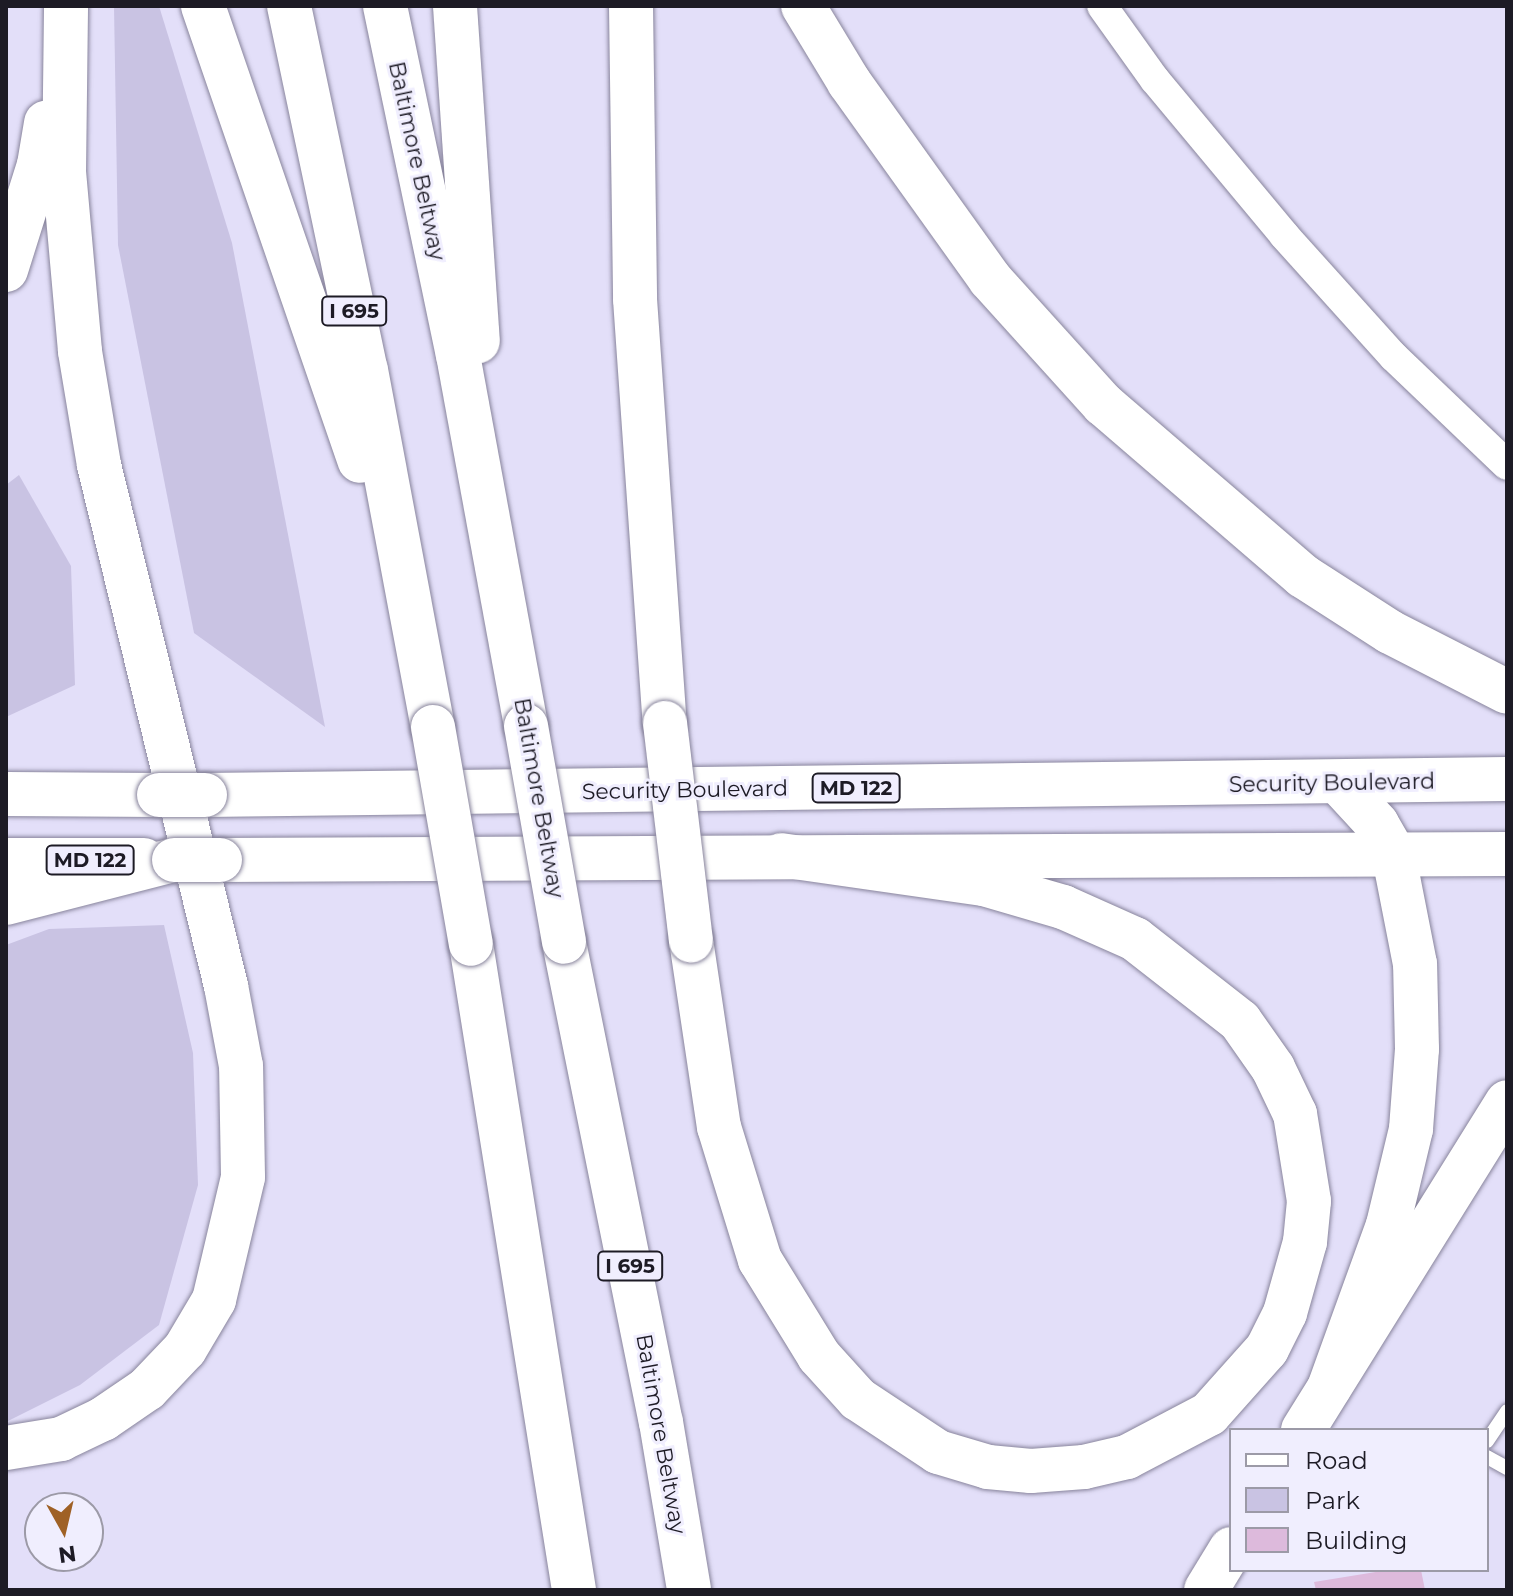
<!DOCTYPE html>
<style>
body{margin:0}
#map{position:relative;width:1513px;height:1596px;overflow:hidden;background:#e3dff9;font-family:Montserrat,sans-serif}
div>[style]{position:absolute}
.green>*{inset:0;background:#c9c3e3}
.building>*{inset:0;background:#ddbadc}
.roads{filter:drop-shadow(0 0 2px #88849c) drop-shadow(0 0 2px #88849c)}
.service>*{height:14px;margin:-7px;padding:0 7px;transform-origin:7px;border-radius:7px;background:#fff}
.minor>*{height:30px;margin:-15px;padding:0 15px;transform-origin:15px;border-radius:15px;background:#fff}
.primary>*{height:44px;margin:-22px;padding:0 22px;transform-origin:22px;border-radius:22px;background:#fff}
.motorway>*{height:44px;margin:-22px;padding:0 22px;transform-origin:22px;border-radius:22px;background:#fff}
.bridges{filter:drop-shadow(0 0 2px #88849c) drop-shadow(0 0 2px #88849c)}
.primary-bridge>*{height:44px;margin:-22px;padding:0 22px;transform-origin:22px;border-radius:22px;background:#fff}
.motorway-bridge>*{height:44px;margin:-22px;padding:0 22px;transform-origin:22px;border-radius:22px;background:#fff}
span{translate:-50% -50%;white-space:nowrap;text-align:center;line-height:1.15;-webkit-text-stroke:6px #f0eefe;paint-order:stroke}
.shield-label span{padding:2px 6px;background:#f0eefe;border:2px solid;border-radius:6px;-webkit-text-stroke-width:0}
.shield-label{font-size:20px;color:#1d1b25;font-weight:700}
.street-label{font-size:22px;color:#1d1b25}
.frame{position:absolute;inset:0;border:8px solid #1d1b25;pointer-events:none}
.legend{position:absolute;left:1229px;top:1428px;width:260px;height:144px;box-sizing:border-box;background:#f0eefe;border:2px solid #9c9aa7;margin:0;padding:10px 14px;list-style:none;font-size:24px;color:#1d1b25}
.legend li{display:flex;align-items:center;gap:16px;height:40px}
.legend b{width:40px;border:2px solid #9c9aa7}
.north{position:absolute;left:24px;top:1492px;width:80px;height:80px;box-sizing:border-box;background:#f0eefe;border:2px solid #9c9aa7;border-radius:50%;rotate:172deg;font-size:22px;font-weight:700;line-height:32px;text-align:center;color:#1d1b25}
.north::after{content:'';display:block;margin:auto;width:28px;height:36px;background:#9f6126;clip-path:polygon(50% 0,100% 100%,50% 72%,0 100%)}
</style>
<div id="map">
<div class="green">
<i style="clip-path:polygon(114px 6px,159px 6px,232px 243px,325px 727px,194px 633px,118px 245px)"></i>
<i style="clip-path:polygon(19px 475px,71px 566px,75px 685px,6px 717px,6px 485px)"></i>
<i style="clip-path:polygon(164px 925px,193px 1053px,198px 1185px,159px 1325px,80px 1385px,6px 1422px,6px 945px,49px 929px)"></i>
</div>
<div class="building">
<i style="clip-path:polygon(1388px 1570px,1421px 1570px,1425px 1590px,1316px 1590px,1314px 1582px)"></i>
</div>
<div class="roads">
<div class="service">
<i style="left:1487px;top:1441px;width:36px;rotate:-56deg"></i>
<i style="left:1487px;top:1457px;width:23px;rotate:29deg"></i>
</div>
<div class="minor">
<i style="left:1102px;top:6px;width:91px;rotate:54.4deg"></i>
<i style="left:1155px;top:80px;width:202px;rotate:50.2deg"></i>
<i style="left:1284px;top:235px;width:164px;rotate:48deg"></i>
<i style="left:1394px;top:357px;width:156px;rotate:43.7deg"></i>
</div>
<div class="primary">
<i style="left:6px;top:794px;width:153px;rotate:0.4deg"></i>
<i style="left:205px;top:795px;width:1302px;rotate:-0.7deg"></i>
<i style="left:6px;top:860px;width:138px"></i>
<i style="left:220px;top:860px;width:1287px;rotate:-0.27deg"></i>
</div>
<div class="motorway">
<i style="left:203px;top:6px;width:481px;rotate:71deg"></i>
<i style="left:289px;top:6px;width:372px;rotate:78.1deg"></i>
<i style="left:366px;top:370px;width:363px;rotate:79.4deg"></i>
<i style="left:385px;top:6px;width:357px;rotate:78.2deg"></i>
<i style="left:458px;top:355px;width:377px;rotate:79.6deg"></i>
<i style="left:455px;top:6px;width:336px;rotate:86.1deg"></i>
<i style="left:631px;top:6px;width:293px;rotate:89.2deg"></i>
<i style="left:635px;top:299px;width:425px;rotate:86deg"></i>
<i style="left:803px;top:6px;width:89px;rotate:58.8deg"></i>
<i style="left:849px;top:82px;width:242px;rotate:54.4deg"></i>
<i style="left:990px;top:279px;width:169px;rotate:47.9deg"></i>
<i style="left:1103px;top:404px;width:264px;rotate:40.7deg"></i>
<i style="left:1303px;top:576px;width:103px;rotate:32.8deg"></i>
<i style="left:1390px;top:632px;width:131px;rotate:27.1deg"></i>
<i style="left:6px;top:270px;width:110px;rotate:-72.6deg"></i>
<i style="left:39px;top:165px;width:43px;rotate:-80.5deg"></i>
<i style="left:6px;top:903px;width:173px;rotate:-14.4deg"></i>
<i style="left:691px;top:940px;width:189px;rotate:81.5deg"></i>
<i style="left:719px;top:1127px;width:139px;rotate:72.9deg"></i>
<i style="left:760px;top:1260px;width:113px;rotate:58.4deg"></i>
<i style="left:819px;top:1356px;width:58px;rotate:47.8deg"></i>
<i style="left:858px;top:1399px;width:96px;rotate:33.5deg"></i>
<i style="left:938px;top:1452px;width:52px;rotate:16.7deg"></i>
<i style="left:988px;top:1467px;width:43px;rotate:5.3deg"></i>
<i style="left:1031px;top:1471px;width:53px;rotate:-4.3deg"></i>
<i style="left:1084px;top:1467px;width:44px;rotate:-13.1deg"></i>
<i style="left:1127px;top:1457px;width:93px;rotate:-27.7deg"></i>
<i style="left:1209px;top:1414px;width:87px;rotate:-48.3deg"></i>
<i style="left:1267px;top:1349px;width:40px;rotate:-63.4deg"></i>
<i style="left:1285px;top:1313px;width:74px;rotate:-74.3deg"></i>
<i style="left:1305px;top:1242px;width:41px;rotate:-84.4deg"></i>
<i style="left:1309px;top:1201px;width:88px;rotate:-99.1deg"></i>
<i style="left:1295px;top:1114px;width:51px;rotate:-115.6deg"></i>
<i style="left:1273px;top:1068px;width:57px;rotate:-125.1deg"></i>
<i style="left:1240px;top:1021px;width:133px;rotate:-142deg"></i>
<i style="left:1135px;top:939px;width:79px;rotate:-156deg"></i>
<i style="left:1063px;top:907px;width:82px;rotate:-163.8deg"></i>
<i style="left:984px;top:884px;width:205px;rotate:-171.9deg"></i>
<i style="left:564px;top:942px;width:490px;rotate:78.6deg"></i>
<i style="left:661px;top:1422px;width:170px;rotate:80.5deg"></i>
<i style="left:471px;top:944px;width:654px;rotate:80.94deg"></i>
<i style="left:1329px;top:1388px;width:173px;rotate:-70.1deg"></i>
<i style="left:1388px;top:1225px;width:99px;rotate:-76.5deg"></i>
<i style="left:1411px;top:1129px;width:80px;rotate:-85.7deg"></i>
<i style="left:1417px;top:1049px;width:85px;rotate:-91.3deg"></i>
<i style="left:1415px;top:964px;width:114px;rotate:-101.1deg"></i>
<i style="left:1393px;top:852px;width:32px;rotate:-120deg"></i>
<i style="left:1377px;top:824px;width:56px;rotate:-132.8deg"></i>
<i style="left:1303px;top:1430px;width:386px;rotate:-58.1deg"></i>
<i style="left:6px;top:1448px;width:56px;rotate:-9.3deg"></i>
<i style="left:61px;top:1439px;width:47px;rotate:-25.5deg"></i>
<i style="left:103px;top:1419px;width:53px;rotate:-34.3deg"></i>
<i style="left:147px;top:1389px;width:55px;rotate:-46.5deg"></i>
<i style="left:185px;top:1349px;width:57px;rotate:-59.4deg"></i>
<i style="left:214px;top:1300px;width:126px;rotate:-76.7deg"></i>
<i style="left:243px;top:1177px;width:111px;rotate:-91deg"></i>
<i style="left:241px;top:1066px;width:81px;rotate:-100.6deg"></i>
<i style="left:226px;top:986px;width:536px;rotate:-103.7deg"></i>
<i style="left:99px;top:465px;width:116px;rotate:-99.5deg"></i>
<i style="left:80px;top:351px;width:179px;rotate:-95.1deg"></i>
<i style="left:64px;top:173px;width:167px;rotate:-89.3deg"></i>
<i style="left:1206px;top:1590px;width:48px;rotate:-58.6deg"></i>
</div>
</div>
<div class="bridges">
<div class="primary-bridge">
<i style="left:159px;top:795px;width:46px"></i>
<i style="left:174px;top:860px;width:46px"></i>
</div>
<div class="motorway-bridge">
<i style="left:665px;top:723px;width:219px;rotate:83.2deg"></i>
<i style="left:526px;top:726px;width:219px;rotate:80deg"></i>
<i style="left:433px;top:727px;width:220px;rotate:80.1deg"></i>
</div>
</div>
<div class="shield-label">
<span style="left:354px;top:311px">I 695</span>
<span style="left:856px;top:788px">MD 122</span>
<span style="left:90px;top:860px">MD 122</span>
<span style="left:630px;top:1266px">I 695</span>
</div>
<div class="street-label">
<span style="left:417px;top:161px;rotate:78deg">Baltimore Beltway</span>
<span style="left:1332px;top:783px;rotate:-1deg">Security Boulevard</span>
<span style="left:685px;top:790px;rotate:-1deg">Security Boulevard</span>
<span style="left:539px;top:798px;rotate:80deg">Baltimore Beltway</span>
<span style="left:661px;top:1434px;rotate:80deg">Baltimore Beltway</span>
</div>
<div class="frame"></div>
<ul class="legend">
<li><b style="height:10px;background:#fff"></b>Road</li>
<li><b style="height:22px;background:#c9c3e3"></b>Park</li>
<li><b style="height:22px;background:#ddbadc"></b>Building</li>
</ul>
<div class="north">N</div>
</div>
